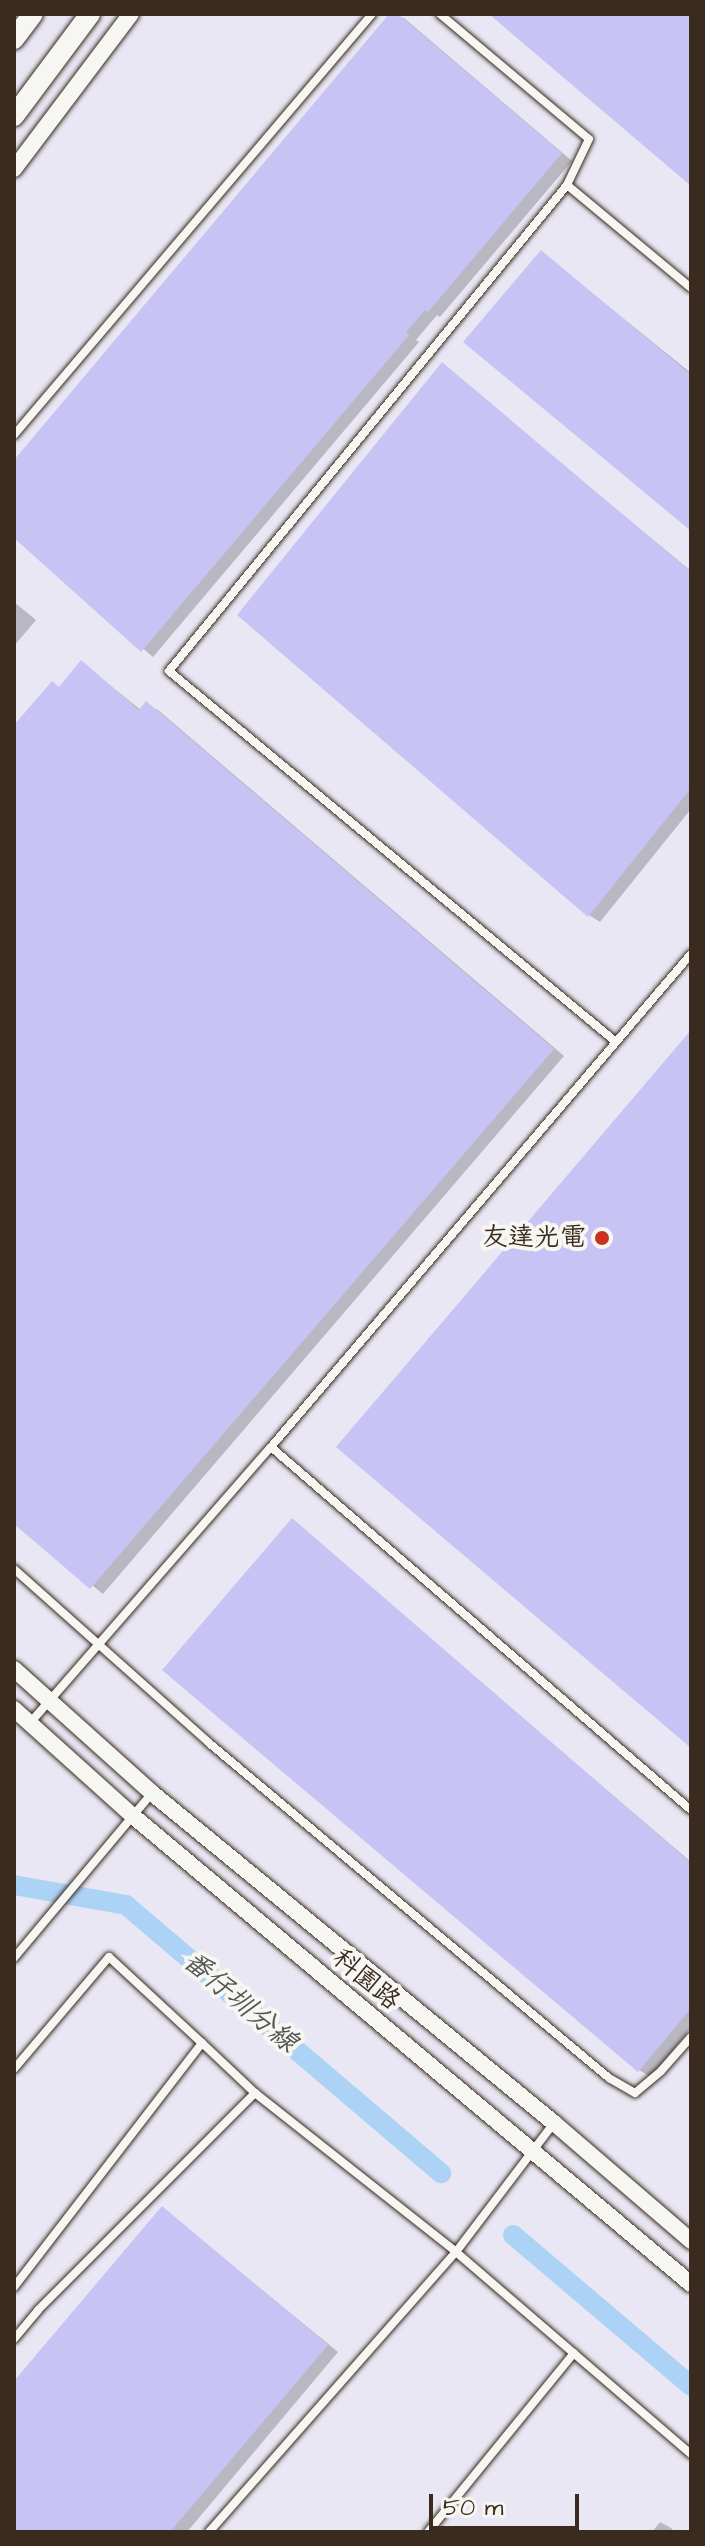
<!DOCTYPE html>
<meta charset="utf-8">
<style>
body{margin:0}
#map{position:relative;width:705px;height:2546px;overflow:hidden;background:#f6f6f2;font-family:"Architects Daughter","LXGW WenKai TC",sans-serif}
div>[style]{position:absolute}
.built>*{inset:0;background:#e8e7f3}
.shadow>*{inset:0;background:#0003}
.canal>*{height:20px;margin:-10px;padding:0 10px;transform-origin:10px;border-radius:10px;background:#acd3f6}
.building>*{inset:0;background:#c8c3f5}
.roads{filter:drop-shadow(0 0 2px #3b2a1e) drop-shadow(0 0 2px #3b2a1e)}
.service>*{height:8px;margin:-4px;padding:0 4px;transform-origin:4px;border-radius:4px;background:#f6f6f2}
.minor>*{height:16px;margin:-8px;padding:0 8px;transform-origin:8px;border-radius:8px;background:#f6f6f2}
.tertiary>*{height:20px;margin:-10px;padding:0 10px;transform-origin:10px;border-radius:10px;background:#f6f6f2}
.dots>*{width:22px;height:22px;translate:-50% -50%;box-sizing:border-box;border:4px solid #f6f6f2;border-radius:50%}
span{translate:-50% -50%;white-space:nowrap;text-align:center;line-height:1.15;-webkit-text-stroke:8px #f6f6f2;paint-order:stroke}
.poi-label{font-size:26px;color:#3b2a1e}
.right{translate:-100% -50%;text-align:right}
.street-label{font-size:26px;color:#3b2a1e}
.water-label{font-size:28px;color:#575454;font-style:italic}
.frame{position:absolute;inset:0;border:16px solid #3b2a1e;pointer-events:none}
.scale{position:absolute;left:429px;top:2494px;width:150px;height:36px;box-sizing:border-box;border:4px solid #3b2a1e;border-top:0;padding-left:10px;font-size:24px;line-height:28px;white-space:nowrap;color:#3b2a1e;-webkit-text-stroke:6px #f6f6f2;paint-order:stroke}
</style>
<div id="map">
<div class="built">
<i style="clip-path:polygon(14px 14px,691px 14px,691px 2532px,14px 2532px)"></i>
</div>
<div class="shadow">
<i style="clip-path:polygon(391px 14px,404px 18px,572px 161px,440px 317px,437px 315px,416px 340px,419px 342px,153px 657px,14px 536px,14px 463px)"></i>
<i style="clip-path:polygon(541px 252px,691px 373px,691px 530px)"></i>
<i style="clip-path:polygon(442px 365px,691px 571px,691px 809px,600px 922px,589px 915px)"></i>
<i style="clip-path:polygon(14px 602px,36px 620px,14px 646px)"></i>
<i style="clip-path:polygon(82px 663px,141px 710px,146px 704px,158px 710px,564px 1056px,103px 1594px,14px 1521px,14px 728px,60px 688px)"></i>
<i style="clip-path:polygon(292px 1521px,691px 1862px,691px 2028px,651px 2077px,639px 2070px)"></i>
<i style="clip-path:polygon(162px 2208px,338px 2352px,187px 2532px,14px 2532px,14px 2384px)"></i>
<i style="clip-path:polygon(660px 2522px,671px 2528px,675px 2532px,652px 2532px)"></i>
</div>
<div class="canal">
<i style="left:14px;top:1885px;width:114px;rotate:10.1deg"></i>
<i style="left:126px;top:1905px;width:414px;rotate:40.4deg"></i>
<i style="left:513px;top:2235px;width:233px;rotate:40.3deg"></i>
</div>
<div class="building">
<i style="clip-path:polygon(389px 14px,398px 14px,562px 153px,428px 312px,425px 310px,406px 332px,409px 335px,141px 652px,14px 538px,14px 460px)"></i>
<i style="clip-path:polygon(489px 14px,691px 14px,691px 186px)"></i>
<i style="clip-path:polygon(541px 250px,691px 375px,691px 531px,463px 342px)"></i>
<i style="clip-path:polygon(442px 362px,691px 572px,691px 788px,588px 917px,237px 615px)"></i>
<i style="clip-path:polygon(81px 660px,139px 710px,146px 701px,554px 1049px,90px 1589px,14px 1524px,14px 725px,52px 681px,59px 687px)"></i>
<i style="clip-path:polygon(691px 1030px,691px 1748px,336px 1447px)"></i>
<i style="clip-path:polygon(292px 1518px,691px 1863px,691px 2008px,638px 2072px,162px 1670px)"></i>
<i style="clip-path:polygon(162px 2206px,328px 2345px,170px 2532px,14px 2532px,14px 2381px)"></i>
</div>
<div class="roads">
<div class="service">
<i style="left:440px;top:14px;width:194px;rotate:40deg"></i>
<i style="left:589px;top:139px;width:51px;rotate:115.6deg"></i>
<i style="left:14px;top:435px;width:553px;rotate:-49.62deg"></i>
<i style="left:616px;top:1042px;width:581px;rotate:-140.31deg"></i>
<i style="left:169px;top:671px;width:628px;rotate:-50.68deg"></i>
<i style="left:567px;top:185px;width:161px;rotate:39.7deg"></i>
<i style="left:271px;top:1447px;width:648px;rotate:-49.57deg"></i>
<i style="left:14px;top:1569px;width:261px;rotate:41.7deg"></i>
<i style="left:209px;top:1743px;width:522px;rotate:39.95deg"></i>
<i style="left:609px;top:2078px;width:30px;rotate:30deg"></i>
<i style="left:635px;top:2093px;width:34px;rotate:-40deg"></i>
<i style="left:661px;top:2071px;width:45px;rotate:-48.6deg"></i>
<i style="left:30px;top:1723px;width:366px;rotate:-48.9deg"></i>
<i style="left:271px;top:1447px;width:555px;rotate:40.84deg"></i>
<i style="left:14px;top:1958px;width:215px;rotate:-50.1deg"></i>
<i style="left:14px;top:2069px;width:147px;rotate:-49.7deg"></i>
<i style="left:109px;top:1957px;width:127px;rotate:42.8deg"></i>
<i style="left:202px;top:2043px;width:308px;rotate:127.6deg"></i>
<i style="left:255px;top:2093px;width:256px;rotate:38.3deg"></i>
<i style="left:456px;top:2252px;width:310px;rotate:40.7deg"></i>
<i style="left:14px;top:2339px;width:38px;rotate:-50deg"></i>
<i style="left:38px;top:2310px;width:307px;rotate:-45deg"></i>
<i style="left:255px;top:2093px;width:73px;rotate:-136.7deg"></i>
<i style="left:209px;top:2532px;width:373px;rotate:-48.6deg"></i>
<i style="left:456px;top:2252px;width:162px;rotate:-52.8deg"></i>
<i style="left:428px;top:2532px;width:231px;rotate:-50.8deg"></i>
</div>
<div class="minor">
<i style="left:14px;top:169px;width:194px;rotate:-53deg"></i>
<i style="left:14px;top:1669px;width:186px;rotate:41.9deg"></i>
<i style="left:152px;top:1793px;width:520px;rotate:39.38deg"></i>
<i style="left:554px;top:2123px;width:181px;rotate:40.7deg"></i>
<i style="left:14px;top:1709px;width:160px;rotate:42deg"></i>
<i style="left:133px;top:1816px;width:728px;rotate:39.99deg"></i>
</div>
<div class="tertiary">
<i style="left:14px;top:39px;width:31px;rotate:-53deg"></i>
<i style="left:14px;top:116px;width:127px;rotate:-53.3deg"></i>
</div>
</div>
<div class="dots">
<i style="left:602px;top:1238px;background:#c8321e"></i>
</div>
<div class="poi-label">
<span class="right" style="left:586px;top:1238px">友達光電</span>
</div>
<div class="street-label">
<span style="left:366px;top:1980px;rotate:40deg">科園路</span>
</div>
<div class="water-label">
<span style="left:240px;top:2002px;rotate:40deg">番仔圳分線</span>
</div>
<div class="frame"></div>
<div class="scale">50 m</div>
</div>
